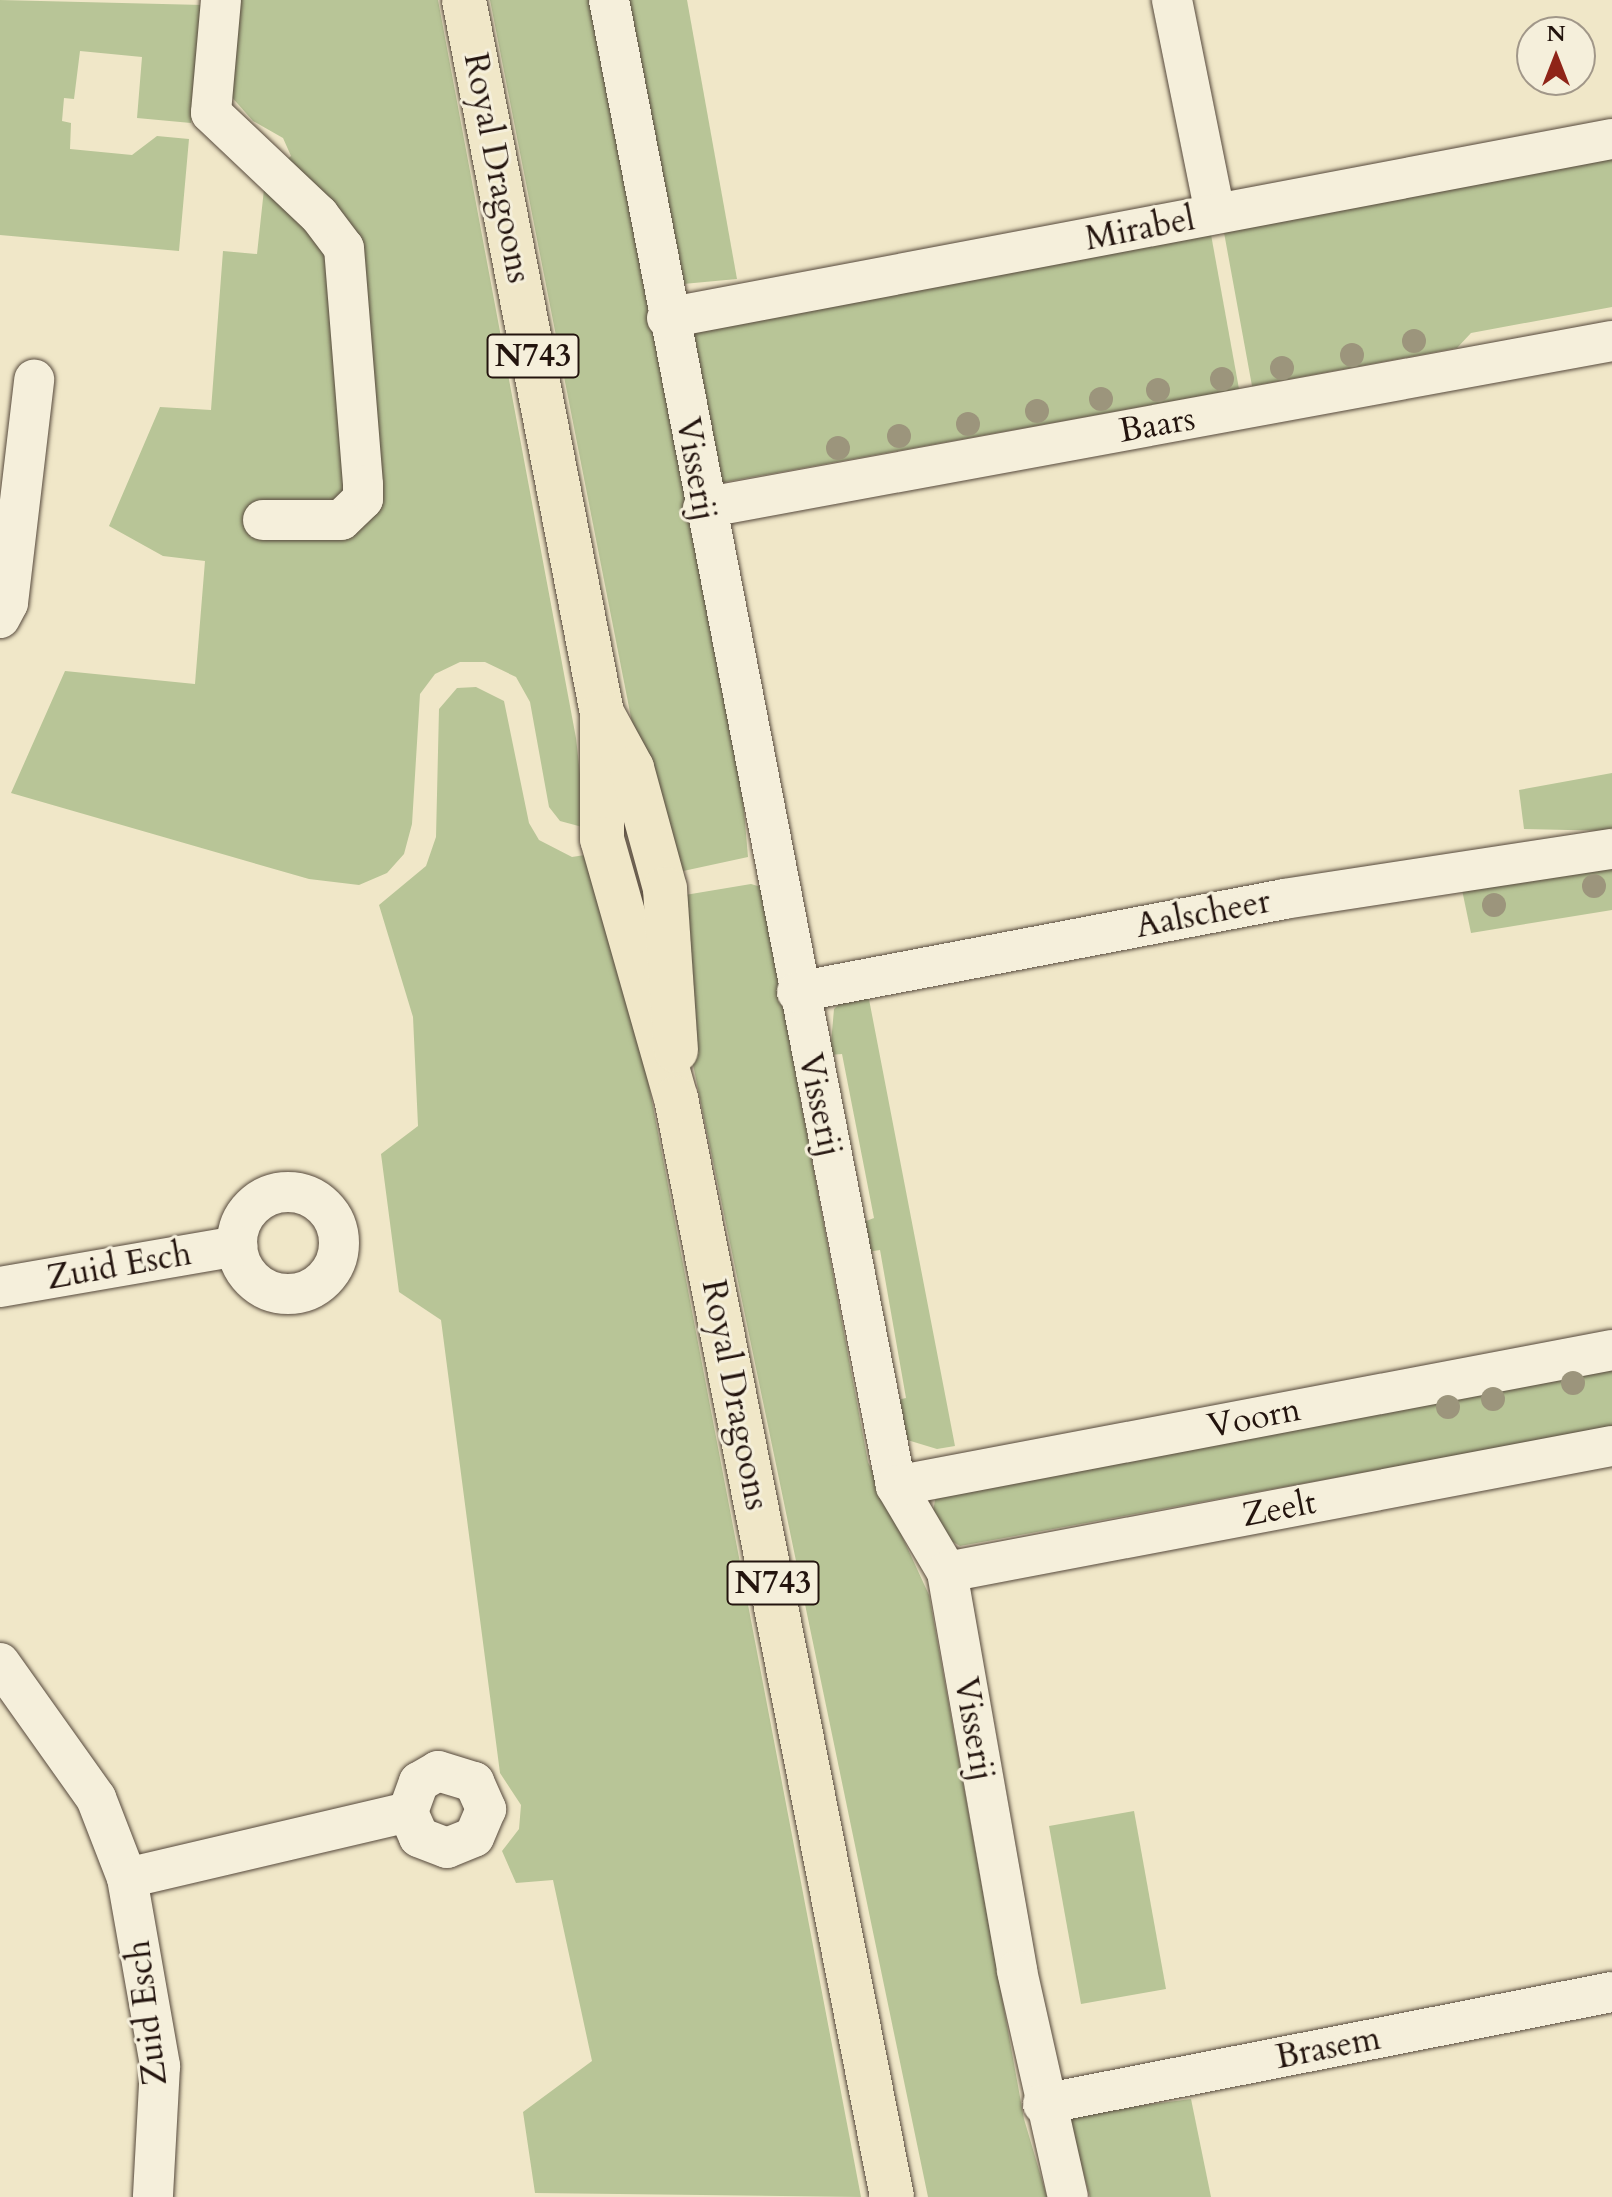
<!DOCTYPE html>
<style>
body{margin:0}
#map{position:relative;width:1612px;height:2197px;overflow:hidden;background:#f0e7c8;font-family:Cardo,serif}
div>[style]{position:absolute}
.green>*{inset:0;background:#b8c597}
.roads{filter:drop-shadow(0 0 2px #56493c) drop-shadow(0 0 2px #56493c)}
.minor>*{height:40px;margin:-20px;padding:0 20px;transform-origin:20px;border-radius:20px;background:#f5efdb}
.minor>.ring{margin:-20px;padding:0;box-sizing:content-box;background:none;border:40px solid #f5efdb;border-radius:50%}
.primary>*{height:44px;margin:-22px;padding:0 22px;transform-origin:22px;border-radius:22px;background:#f0e7c8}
.trees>*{width:24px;height:24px;margin:-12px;border-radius:50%;background:#9c957c}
span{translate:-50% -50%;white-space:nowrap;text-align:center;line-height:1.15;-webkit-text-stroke:6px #f5efdb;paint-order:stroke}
.shield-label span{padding:2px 6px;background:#f5efdb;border:2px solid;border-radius:6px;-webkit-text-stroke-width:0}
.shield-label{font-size:32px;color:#23140e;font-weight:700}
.street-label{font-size:34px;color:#23140e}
.north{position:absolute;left:1516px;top:16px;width:80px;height:80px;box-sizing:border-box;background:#f5efdb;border:2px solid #a19789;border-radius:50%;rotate:0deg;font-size:22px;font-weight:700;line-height:32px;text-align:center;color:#23140e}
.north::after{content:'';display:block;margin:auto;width:28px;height:36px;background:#8f2418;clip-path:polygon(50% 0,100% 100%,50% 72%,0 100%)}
</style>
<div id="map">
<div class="green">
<i style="clip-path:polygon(0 0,203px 5px,191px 123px,137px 118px,142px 57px,80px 51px,74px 99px,64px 98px,62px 121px,71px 123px,70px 149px,132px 155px,157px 136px,189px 139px,179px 251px,0 235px)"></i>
<i style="clip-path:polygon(240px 0,438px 0,576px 738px,586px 828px,560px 821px,549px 807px,530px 702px,516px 677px,485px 662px,460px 662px,435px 674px,420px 694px,412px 824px,404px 854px,387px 873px,359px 885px,309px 879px,11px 793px,65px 671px,195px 684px,205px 561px,163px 556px,109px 526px,160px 407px,211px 410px,223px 251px,257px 254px,265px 180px,291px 156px,283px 138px,253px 121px,229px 94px)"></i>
<i style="clip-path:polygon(490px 0,594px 0,740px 765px,748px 857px,674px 873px,637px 748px)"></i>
<i style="clip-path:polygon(622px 0,687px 0,737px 279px,683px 284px)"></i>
<i style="clip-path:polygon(1612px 155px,1612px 307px,1471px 333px,1457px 348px,1252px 386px,1223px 227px)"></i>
<i style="clip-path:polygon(1210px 229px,1239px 389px,720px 483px,685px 328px)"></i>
<i style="clip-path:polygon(457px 688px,476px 687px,504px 701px,529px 823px,539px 840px,572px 857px,591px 854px,638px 1028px,861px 2197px,535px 2193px,523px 2112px,592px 2061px,553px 1880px,516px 1883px,502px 1851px,519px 1829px,521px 1805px,500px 1773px,441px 1320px,399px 1292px,381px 1154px,418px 1126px,413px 1017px,379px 905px,426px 866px,436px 837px,439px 709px)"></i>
<i style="clip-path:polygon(1612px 773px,1612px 831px,1524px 829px,1519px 790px)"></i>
<i style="clip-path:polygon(1612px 861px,1612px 910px,1471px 933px,1461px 885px)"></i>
<i style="clip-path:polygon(751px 884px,761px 887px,868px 1462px,929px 1595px,1024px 2119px,1047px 2197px,928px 2197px,685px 1026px,679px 896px)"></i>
<i style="clip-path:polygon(868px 994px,955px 1446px,937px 1449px,904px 1439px,893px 1401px,906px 1398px,880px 1250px,867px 1252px,861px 1223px,874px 1218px,842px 1054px,830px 1055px,834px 1009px,846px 997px)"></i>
<i style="clip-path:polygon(1612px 1361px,1612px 1427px,960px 1546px,940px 1534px,932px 1518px,935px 1500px,950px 1484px)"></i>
<i style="clip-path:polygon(1134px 1811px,1166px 1989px,1081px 2004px,1049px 1826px)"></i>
<i style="clip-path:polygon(1191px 2099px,1211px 2197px,1090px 2197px,1068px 2115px)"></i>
</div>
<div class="roads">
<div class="minor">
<i style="left:221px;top:0;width:113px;rotate:95.1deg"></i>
<i style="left:211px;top:113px;width:149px;rotate:43.4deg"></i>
<i style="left:319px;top:215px;width:41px;rotate:52.9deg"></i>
<i style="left:344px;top:248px;width:238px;rotate:85.4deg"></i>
<i style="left:363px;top:485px;width:14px;rotate:90deg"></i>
<i style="left:363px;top:499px;width:30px;rotate:136deg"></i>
<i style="left:341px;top:520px;width:78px;rotate:180deg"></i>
<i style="left:609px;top:0;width:1513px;rotate:79.07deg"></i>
<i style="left:896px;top:1486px;width:100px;rotate:59.3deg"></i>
<i style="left:947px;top:1572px;width:405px;rotate:80deg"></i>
<i style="left:1017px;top:1971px;width:232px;rotate:77.3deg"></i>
<i style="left:1172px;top:0;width:218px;rotate:78.6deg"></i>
<i style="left:667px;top:318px;width:962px;rotate:-10.73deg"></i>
<i style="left:703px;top:508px;width:924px;rotate:-10.41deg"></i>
<i style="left:0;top:618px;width:17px;rotate:-62deg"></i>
<i style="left:8px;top:603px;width:225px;rotate:-83.3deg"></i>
<i style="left:797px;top:992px;width:496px;rotate:-10.8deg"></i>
<i style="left:1284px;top:899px;width:332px;rotate:-8.7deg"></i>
<i class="ring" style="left:237px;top:1192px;width:62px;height:62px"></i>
<i style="left:0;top:1287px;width:241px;rotate:-9.8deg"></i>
<i style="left:896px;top:1486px;width:729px;rotate:-10.75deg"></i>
<i style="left:947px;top:1572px;width:677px;rotate:-10.73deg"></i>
<i style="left:0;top:1663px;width:166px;rotate:54.6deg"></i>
<i style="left:96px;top:1798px;width:86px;rotate:68.8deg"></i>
<i style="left:127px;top:1878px;width:191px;rotate:80deg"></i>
<i style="left:160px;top:2066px;width:131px;rotate:93.1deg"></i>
<i style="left:127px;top:1878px;width:289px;rotate:-13.2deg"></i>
<i style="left:408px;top:1812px;width:32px;rotate:-70deg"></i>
<i style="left:419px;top:1782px;width:22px;rotate:-30deg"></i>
<i style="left:438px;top:1771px;width:38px;rotate:17deg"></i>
<i style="left:474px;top:1782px;width:30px;rotate:66deg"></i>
<i style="left:486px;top:1809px;width:30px;rotate:113deg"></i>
<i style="left:474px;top:1837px;width:29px;rotate:158deg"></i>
<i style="left:447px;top:1848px;width:30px;rotate:-159deg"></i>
<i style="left:419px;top:1837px;width:27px;rotate:-114deg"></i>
<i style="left:1043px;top:2104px;width:580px;rotate:-11.14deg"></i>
</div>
<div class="primary">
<i style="left:464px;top:0;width:726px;rotate:79.05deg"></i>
<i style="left:602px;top:713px;width:126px;rotate:90deg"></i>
<i style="left:602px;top:839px;width:269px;rotate:74.1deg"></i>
<i style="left:676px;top:1098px;width:1120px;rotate:78.88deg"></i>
<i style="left:602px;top:713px;width:63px;rotate:61.4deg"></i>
<i style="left:632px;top:768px;width:125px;rotate:74.7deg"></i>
<i style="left:665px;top:889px;width:162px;rotate:86.1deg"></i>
</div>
</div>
<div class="trees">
<i style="left:1414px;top:341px"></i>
<i style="left:1352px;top:355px"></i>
<i style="left:1282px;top:368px"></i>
<i style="left:1222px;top:379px"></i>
<i style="left:1158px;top:390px"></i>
<i style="left:1101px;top:399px"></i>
<i style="left:1037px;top:411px"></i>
<i style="left:968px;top:424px"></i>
<i style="left:899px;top:436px"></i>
<i style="left:838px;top:448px"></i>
<i style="left:1594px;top:886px"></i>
<i style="left:1494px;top:905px"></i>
<i style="left:1573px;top:1383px"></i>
<i style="left:1493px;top:1399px"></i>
<i style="left:1448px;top:1407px"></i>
</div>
<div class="shield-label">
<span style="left:533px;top:356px">N743</span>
<span style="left:773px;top:1583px">N743</span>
</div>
<div class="street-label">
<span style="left:497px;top:168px;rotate:79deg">Royal Dragoons</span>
<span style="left:1140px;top:229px;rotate:-11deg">Mirabel</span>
<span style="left:1157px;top:425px;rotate:-10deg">Baars</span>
<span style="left:696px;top:469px;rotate:80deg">Visserij</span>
<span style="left:1203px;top:914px;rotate:-11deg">Aalscheer</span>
<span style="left:820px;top:1105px;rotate:78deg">Visserij</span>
<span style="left:119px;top:1266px;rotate:-10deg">Zuid Esch</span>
<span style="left:735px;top:1395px;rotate:79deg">Royal Dragoons</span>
<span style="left:1254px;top:1418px;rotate:-11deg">Voorn</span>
<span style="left:1279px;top:1509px;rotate:-11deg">Zeelt</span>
<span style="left:974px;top:1729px;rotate:80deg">Visserij</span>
<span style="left:147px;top:2013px;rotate:-97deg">Zuid Esch</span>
<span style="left:1328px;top:2048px;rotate:-11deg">Brasem</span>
</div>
<div class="north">N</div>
</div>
